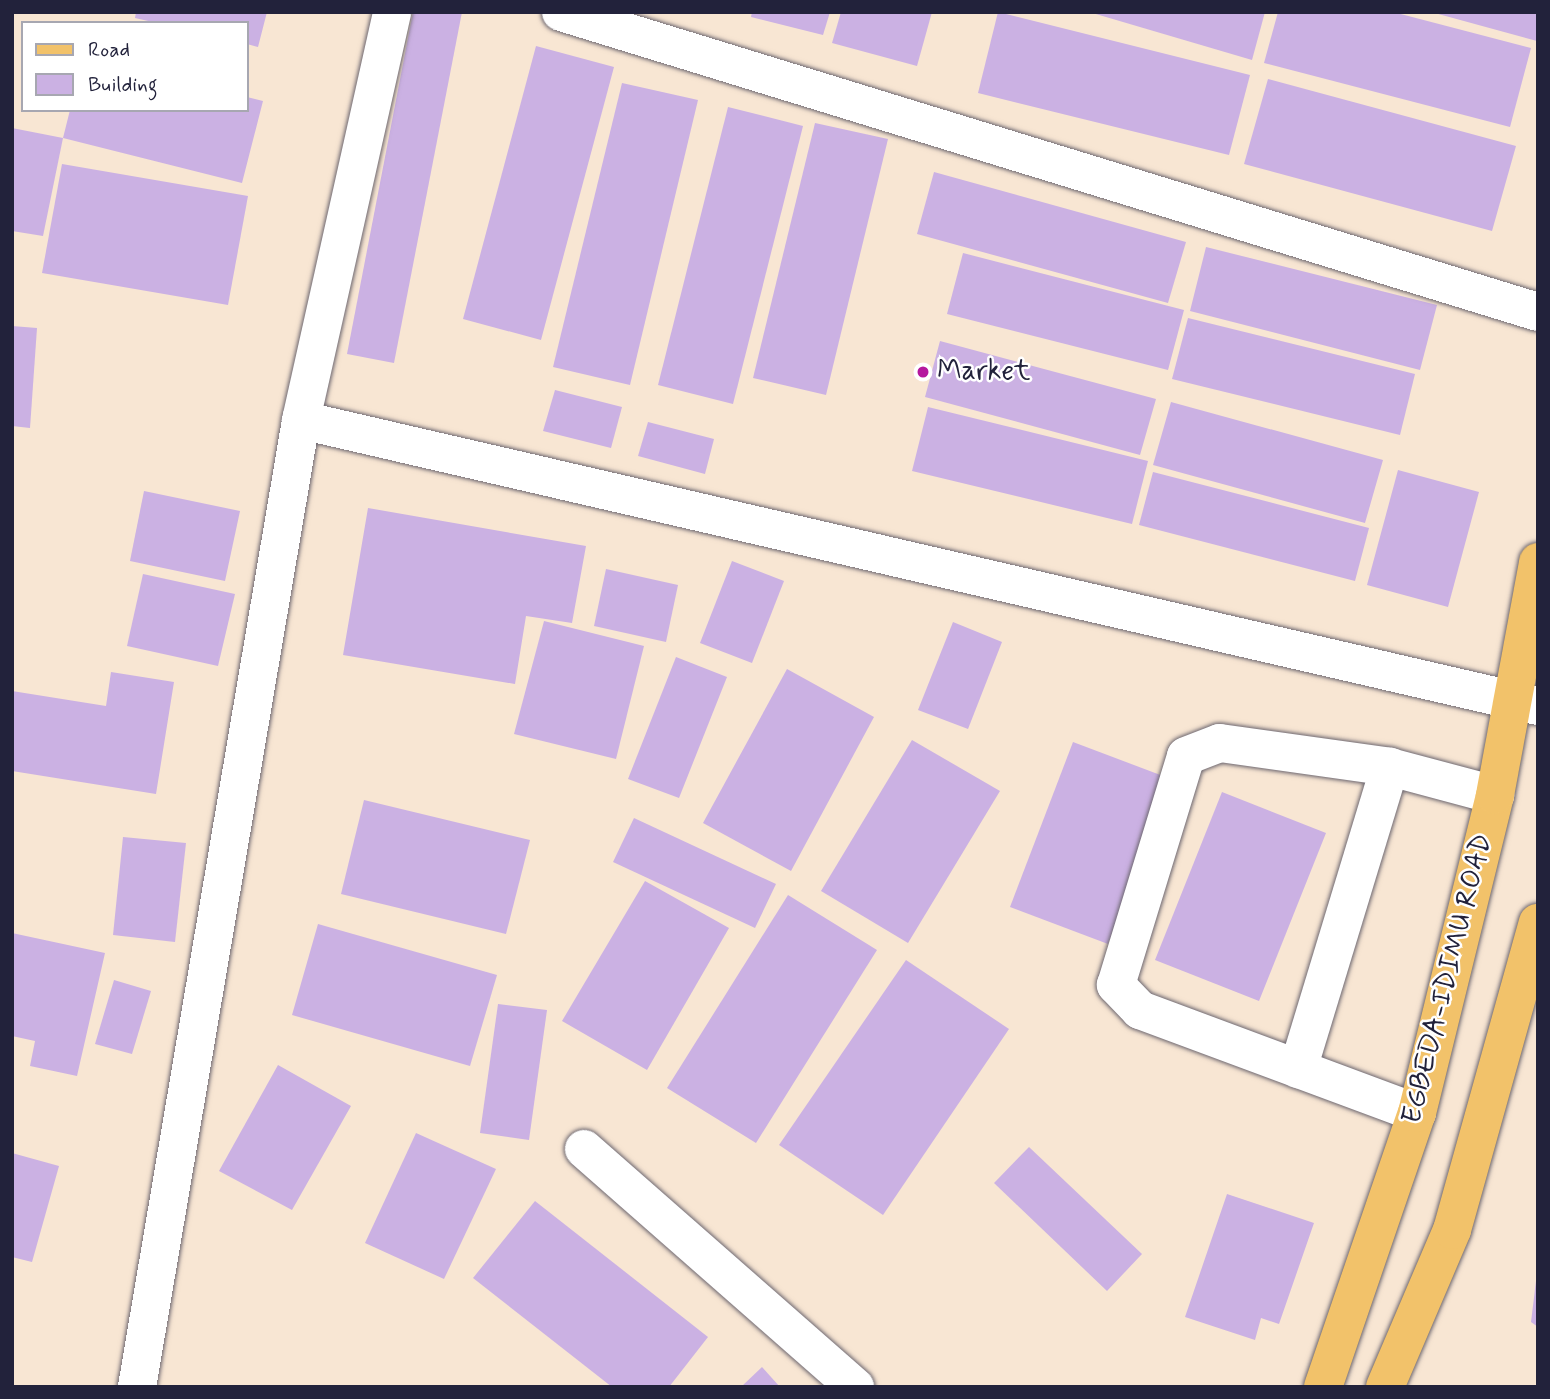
<!DOCTYPE html>
<style>
body{margin:0}
#map{position:relative;width:1550px;height:1399px;overflow:hidden;background:#f8e6d3;font-family:Mynerve,sans-serif}
div>[style]{position:absolute}
.building>*{inset:0;background:#cbb1e3}
.roads{filter:drop-shadow(0 0 2px #6d6770) drop-shadow(0 0 2px #6d6770)}
.minor>*{height:38px;margin:-19px;padding:0 19px;transform-origin:19px;border-radius:19px;background:#fff}
.major>*{height:38px;margin:-19px;padding:0 19px;transform-origin:19px;border-radius:19px;background:#f2c26a}
.dots>*{width:19px;height:19px;translate:-50% -50%;box-sizing:border-box;border:4px solid #fff;border-radius:50%}
span{translate:-50% -50%;white-space:nowrap;text-align:center;line-height:1.15;-webkit-text-stroke:5px #fff;paint-order:stroke}
.poi-label{font-size:28px;color:#22223b}
.left{translate:0 -50%;text-align:left}
.street-label{font-size:28px;color:#22223b}
.frame{position:absolute;inset:0;border:14px solid #22223b;pointer-events:none}
.legend{position:absolute;left:21px;top:21px;width:228px;height:91px;box-sizing:border-box;background:#fff;border:2px solid #a7a7b1;margin:0;padding:9px 12px;list-style:none;font-size:21px;color:#22223b}
.legend li{display:flex;align-items:center;gap:14px;height:35px}
.legend b{width:35px;border:2px solid #a7a7b1}
</style>
<div id="map">
<div class="building">
<i style="clip-path:polygon(136px 12px,267px 12px,258px 47px,247px 44px,247px 23px,157px 23px,135px 18px)"></i>
<i style="clip-path:polygon(413px 12px,462px 12px,394px 363px,347px 354px)"></i>
<i style="clip-path:polygon(752px 12px,830px 12px,823px 35px,751px 17px)"></i>
<i style="clip-path:polygon(841px 12px,932px 12px,917px 66px,832px 43px)"></i>
<i style="clip-path:polygon(998px 12px,1250px 75px,1229px 155px,978px 93px)"></i>
<i style="clip-path:polygon(1089px 12px,1265px 12px,1252px 60px)"></i>
<i style="clip-path:polygon(1278px 12px,1393px 12px,1531px 48px,1510px 127px,1264px 63px)"></i>
<i style="clip-path:polygon(1431px 12px,1538px 12px,1538px 37px,1537px 41px)"></i>
<i style="clip-path:polygon(536px 46px,614px 67px,541px 340px,463px 319px)"></i>
<i style="clip-path:polygon(1268px 79px,1516px 146px,1492px 231px,1244px 164px)"></i>
<i style="clip-path:polygon(622px 83px,698px 100px,630px 385px,553px 367px)"></i>
<i style="clip-path:polygon(247px 97px,263px 101px,242px 183px,63px 138px,70px 110px,247px 110px)"></i>
<i style="clip-path:polygon(728px 107px,803px 126px,733px 404px,658px 385px)"></i>
<i style="clip-path:polygon(815px 123px,888px 139px,826px 395px,753px 378px)"></i>
<i style="clip-path:polygon(12px 128px,63px 138px,43px 236px,12px 231px)"></i>
<i style="clip-path:polygon(62px 164px,248px 196px,228px 305px,42px 273px)"></i>
<i style="clip-path:polygon(934px 172px,1186px 242px,1168px 303px,917px 234px)"></i>
<i style="clip-path:polygon(1206px 247px,1437px 305px,1420px 370px,1190px 311px)"></i>
<i style="clip-path:polygon(963px 253px,1184px 310px,1168px 370px,947px 314px)"></i>
<i style="clip-path:polygon(1188px 318px,1415px 374px,1400px 435px,1172px 379px)"></i>
<i style="clip-path:polygon(12px 326px,37px 328px,30px 428px,12px 426px)"></i>
<i style="clip-path:polygon(940px 341px,1156px 399px,1140px 455px,925px 397px)"></i>
<i style="clip-path:polygon(555px 390px,622px 407px,611px 448px,543px 431px)"></i>
<i style="clip-path:polygon(1171px 402px,1383px 460px,1365px 523px,1153px 465px)"></i>
<i style="clip-path:polygon(928px 407px,1148px 461px,1132px 524px,912px 471px)"></i>
<i style="clip-path:polygon(648px 422px,714px 439px,705px 474px,638px 456px)"></i>
<i style="clip-path:polygon(1398px 470px,1479px 492px,1448px 607px,1367px 585px)"></i>
<i style="clip-path:polygon(1153px 472px,1369px 528px,1355px 581px,1139px 525px)"></i>
<i style="clip-path:polygon(144px 491px,240px 511px,225px 581px,130px 561px)"></i>
<i style="clip-path:polygon(368px 508px,586px 546px,572px 623px,526px 616px,515px 684px,343px 655px)"></i>
<i style="clip-path:polygon(732px 561px,784px 581px,752px 663px,700px 643px)"></i>
<i style="clip-path:polygon(606px 569px,678px 585px,666px 642px,594px 626px)"></i>
<i style="clip-path:polygon(143px 574px,235px 594px,218px 666px,127px 646px)"></i>
<i style="clip-path:polygon(544px 621px,644px 646px,616px 759px,514px 734px)"></i>
<i style="clip-path:polygon(953px 622px,1002px 642px,968px 729px,918px 710px)"></i>
<i style="clip-path:polygon(676px 657px,727px 677px,679px 798px,628px 779px)"></i>
<i style="clip-path:polygon(787px 669px,874px 717px,791px 871px,703px 823px)"></i>
<i style="clip-path:polygon(111px 672px,174px 682px,156px 794px,12px 771px,12px 691px,106px 706px)"></i>
<i style="clip-path:polygon(912px 740px,1000px 791px,908px 943px,821px 891px)"></i>
<i style="clip-path:polygon(1073px 742px,1171px 779px,1108px 944px,1010px 907px)"></i>
<i style="clip-path:polygon(1222px 792px,1326px 833px,1259px 1001px,1155px 960px)"></i>
<i style="clip-path:polygon(364px 800px,530px 840px,506px 934px,341px 894px)"></i>
<i style="clip-path:polygon(634px 818px,776px 884px,755px 928px,613px 862px)"></i>
<i style="clip-path:polygon(123px 837px,186px 843px,175px 942px,113px 935px)"></i>
<i style="clip-path:polygon(645px 881px,729px 928px,647px 1070px,562px 1021px)"></i>
<i style="clip-path:polygon(788px 895px,877px 950px,756px 1143px,667px 1088px)"></i>
<i style="clip-path:polygon(318px 924px,497px 975px,470px 1066px,292px 1015px)"></i>
<i style="clip-path:polygon(12px 933px,105px 953px,77px 1076px,30px 1066px,35px 1041px,12px 1036px)"></i>
<i style="clip-path:polygon(906px 960px,1009px 1029px,883px 1215px,779px 1145px)"></i>
<i style="clip-path:polygon(114px 980px,151px 991px,132px 1054px,95px 1044px)"></i>
<i style="clip-path:polygon(498px 1004px,547px 1010px,529px 1140px,480px 1133px)"></i>
<i style="clip-path:polygon(278px 1065px,351px 1106px,292px 1210px,219px 1171px)"></i>
<i style="clip-path:polygon(416px 1133px,496px 1169px,444px 1279px,365px 1243px)"></i>
<i style="clip-path:polygon(1029px 1147px,1142px 1254px,1107px 1291px,994px 1183px)"></i>
<i style="clip-path:polygon(12px 1153px,59px 1166px,32px 1262px,12px 1257px)"></i>
<i style="clip-path:polygon(1227px 1194px,1314px 1223px,1279px 1324px,1261px 1318px,1255px 1340px,1185px 1317px)"></i>
<i style="clip-path:polygon(535px 1201px,708px 1337px,669px 1387px,612px 1387px,473px 1278px)"></i>
<i style="clip-path:polygon(1536px 1281px,1538px 1281px,1538px 1327px,1531px 1322px)"></i>
<i style="clip-path:polygon(762px 1367px,780px 1387px,741px 1387px)"></i>
</div>
<div class="roads">
<div class="minor">
<i style="left:561px;top:12px;width:1022px;rotate:17.07deg"></i>
<i style="left:301px;top:420px;width:1270px;rotate:13.02deg"></i>
<i style="left:1298px;top:1069px;width:316px;rotate:-73.1deg"></i>
<i style="left:1417px;top:1113px;width:296px;rotate:-159.6deg"></i>
<i style="left:1140px;top:1010px;width:35px;rotate:-134deg"></i>
<i style="left:1116px;top:985px;width:239px;rotate:-73deg"></i>
<i style="left:1186px;top:756px;width:36px;rotate:-21deg"></i>
<i style="left:1220px;top:743px;width:172px;rotate:8deg"></i>
<i style="left:1390px;top:767px;width:109px;rotate:14.9deg"></i>
<i style="left:584px;top:1149px;width:361px;rotate:41.3deg"></i>
<i style="left:137px;top:1387px;width:981px;rotate:-80.37deg"></i>
<i style="left:301px;top:420px;width:418px;rotate:-77.4deg"></i>
</div>
<div class="major">
<i style="left:1323px;top:1387px;width:290px;rotate:-71.1deg"></i>
<i style="left:1417px;top:1113px;width:327px;rotate:-76.2deg"></i>
<i style="left:1495px;top:795px;width:237px;rotate:-79.5deg"></i>
<i style="left:1385px;top:1387px;width:171px;rotate:-66.9deg"></i>
<i style="left:1452px;top:1230px;width:319px;rotate:-74.4deg"></i>
</div>
</div>
<div class="dots">
<i style="left:923px;top:372px;background:#b5179e"></i>
</div>
<div class="poi-label">
<span class="left" style="left:937px;top:372px">Market</span>
</div>
<div class="street-label">
<span style="left:1448px;top:979px;rotate:-76deg">EGBEDA-IDIMU ROAD</span>
</div>
<div class="frame"></div>
<ul class="legend">
<li><b style="height:9px;background:#f2c26a"></b>Road</li>
<li><b style="height:19px;background:#cbb1e3"></b>Building</li>
</ul>
</div>
